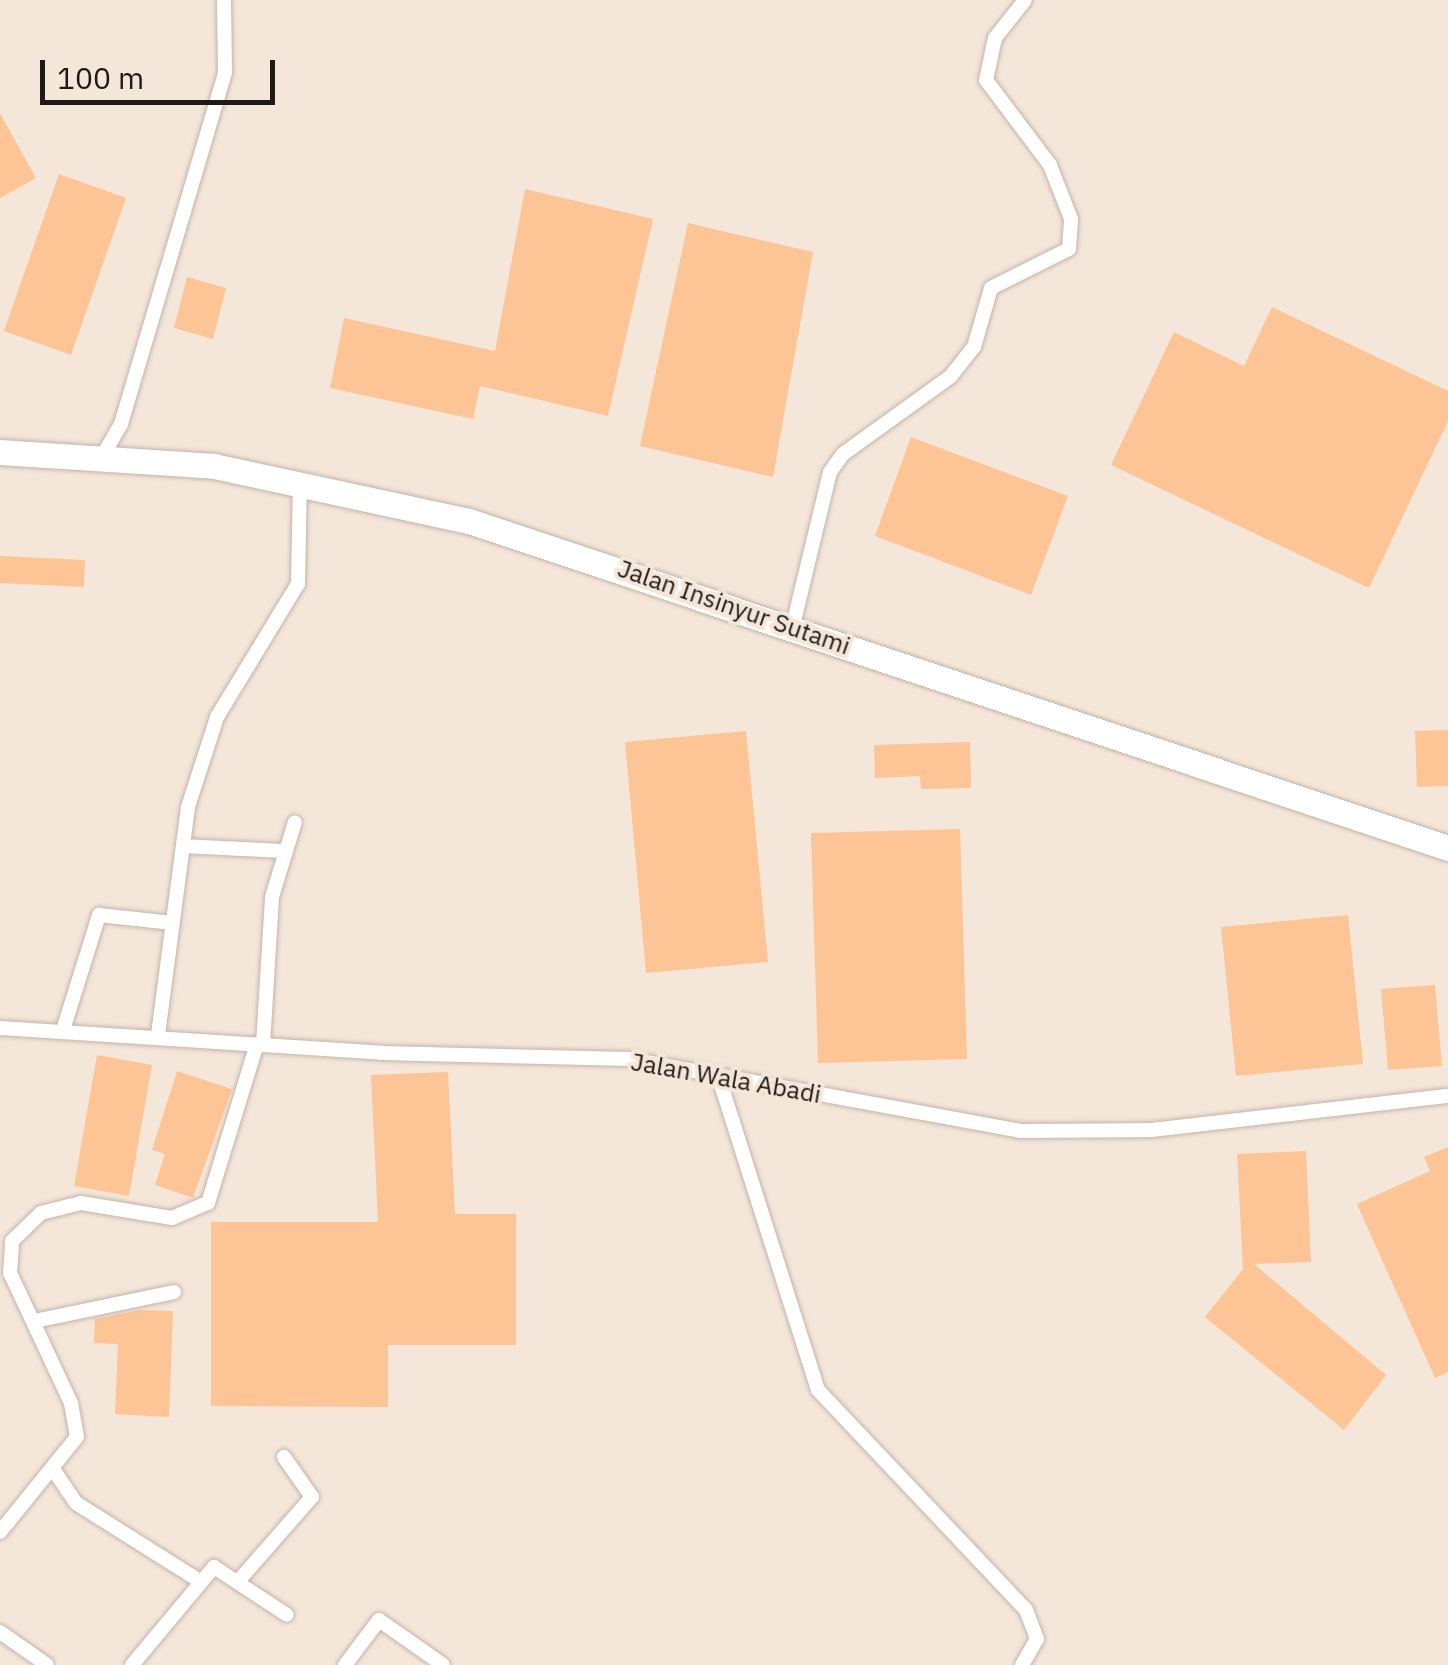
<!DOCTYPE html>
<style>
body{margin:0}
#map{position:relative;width:1448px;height:1665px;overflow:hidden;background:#f5e6da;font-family:"IBM Plex Sans",sans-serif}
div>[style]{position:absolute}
.building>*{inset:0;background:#fdc495}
.roads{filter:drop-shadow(0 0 2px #c3b5a9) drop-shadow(0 0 2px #c3b5a9)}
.street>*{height:14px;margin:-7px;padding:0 7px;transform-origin:7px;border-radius:7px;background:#fff}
.highway>*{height:25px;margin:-12.5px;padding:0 12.5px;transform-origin:12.5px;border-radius:12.5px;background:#fff}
span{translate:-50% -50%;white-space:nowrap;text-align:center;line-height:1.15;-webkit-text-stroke:8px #f5e6da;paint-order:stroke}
.street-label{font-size:25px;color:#201a16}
.scale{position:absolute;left:40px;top:60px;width:235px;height:45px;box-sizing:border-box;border:5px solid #201a16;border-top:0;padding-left:12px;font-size:30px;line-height:35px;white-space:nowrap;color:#201a16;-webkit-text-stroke:8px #f5e6da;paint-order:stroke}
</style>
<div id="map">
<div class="building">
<i style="clip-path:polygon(0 113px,36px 178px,0 198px)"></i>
<i style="clip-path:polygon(59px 174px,126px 198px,71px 355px,4px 331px)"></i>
<i style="clip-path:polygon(525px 189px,653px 219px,608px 416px,480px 386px,473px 419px,330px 388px,344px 318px,495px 351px)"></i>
<i style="clip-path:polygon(688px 223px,813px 252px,773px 477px,640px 446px)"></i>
<i style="clip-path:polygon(187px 277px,226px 288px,213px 339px,174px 328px)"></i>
<i style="clip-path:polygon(1272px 307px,1448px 391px,1448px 421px,1369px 588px,1111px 465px,1174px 332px,1244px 366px)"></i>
<i style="clip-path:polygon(911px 437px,1068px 496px,1031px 595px,875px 536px)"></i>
<i style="clip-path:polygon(0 556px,85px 560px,84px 587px,0 583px)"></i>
<i style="clip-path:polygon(1448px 730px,1448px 786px,1417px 787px,1415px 731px)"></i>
<i style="clip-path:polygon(746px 731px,768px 962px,646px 973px,625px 742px)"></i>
<i style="clip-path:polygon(970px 742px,971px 788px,921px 789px,920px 776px,875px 778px,874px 745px)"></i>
<i style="clip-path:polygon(960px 829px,967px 1059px,818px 1063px,811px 833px)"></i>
<i style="clip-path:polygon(1348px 915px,1363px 1064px,1236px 1076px,1221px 927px)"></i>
<i style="clip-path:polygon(1435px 985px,1442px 1066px,1388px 1070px,1381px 989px)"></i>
<i style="clip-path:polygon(97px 1055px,152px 1065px,129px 1196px,74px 1186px)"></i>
<i style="clip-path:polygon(177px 1071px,232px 1089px,193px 1198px,155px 1185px,165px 1154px,152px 1150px)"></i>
<i style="clip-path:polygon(448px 1072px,455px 1214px,516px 1214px,516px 1345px,388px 1345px,388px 1407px,211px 1406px,211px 1222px,378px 1222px,371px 1075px)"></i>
<i style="clip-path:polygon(1448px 1147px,1448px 1372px,1435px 1378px,1357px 1204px,1430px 1171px,1424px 1157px)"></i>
<i style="clip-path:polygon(1306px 1151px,1311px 1262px,1254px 1264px,1386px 1375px,1344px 1430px,1205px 1317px,1243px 1269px,1237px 1154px)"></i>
<i style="clip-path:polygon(140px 1310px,173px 1311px,169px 1417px,115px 1414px,118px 1344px,94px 1343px,95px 1319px)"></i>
</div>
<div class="roads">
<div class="street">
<i style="left:99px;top:462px;width:44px;rotate:-59.9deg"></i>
<i style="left:121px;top:424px;width:367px;rotate:-73.5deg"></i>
<i style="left:225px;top:72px;width:72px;rotate:-90.8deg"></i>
<i style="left:793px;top:625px;width:157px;rotate:-76.4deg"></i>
<i style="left:830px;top:472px;width:22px;rotate:-54deg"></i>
<i style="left:843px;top:454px;width:133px;rotate:-35.8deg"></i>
<i style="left:951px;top:376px;width:37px;rotate:-52deg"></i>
<i style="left:974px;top:347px;width:61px;rotate:-73.9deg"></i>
<i style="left:991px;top:288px;width:87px;rotate:-26.6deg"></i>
<i style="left:1069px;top:249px;width:30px;rotate:-86deg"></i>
<i style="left:1071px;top:219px;width:58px;rotate:-111.3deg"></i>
<i style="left:1050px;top:165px;width:106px;rotate:-127deg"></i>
<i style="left:986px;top:80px;width:43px;rotate:-77.9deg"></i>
<i style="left:995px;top:38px;width:48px;rotate:-51.7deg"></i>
<i style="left:183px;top:846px;width:99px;rotate:2.9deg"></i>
<i style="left:0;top:1028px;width:383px;rotate:3.7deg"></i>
<i style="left:382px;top:1053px;width:247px;rotate:1.4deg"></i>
<i style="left:629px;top:1059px;width:398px;rotate:10.4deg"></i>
<i style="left:1020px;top:1131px;width:132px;rotate:-0.4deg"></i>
<i style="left:1152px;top:1130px;width:298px;rotate:-6.6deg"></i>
<i style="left:63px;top:1030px;width:121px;rotate:-72.6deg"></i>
<i style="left:99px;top:915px;width:74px;rotate:6.2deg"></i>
<i style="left:158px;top:1035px;width:230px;rotate:-82.5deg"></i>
<i style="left:188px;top:807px;width:95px;rotate:-72.1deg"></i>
<i style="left:217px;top:717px;width:156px;rotate:-58.7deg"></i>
<i style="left:298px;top:584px;width:104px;rotate:-88.9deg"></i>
<i style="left:263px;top:1045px;width:148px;rotate:-86.5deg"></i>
<i style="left:272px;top:897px;width:78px;rotate:-73deg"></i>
<i style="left:718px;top:1075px;width:330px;rotate:72.4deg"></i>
<i style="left:818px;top:1390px;width:303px;rotate:46.6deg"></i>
<i style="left:1026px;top:1610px;width:31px;rotate:69deg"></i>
<i style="left:1037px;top:1639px;width:30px;rotate:120deg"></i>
<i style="left:35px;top:1321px;width:142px;rotate:-11.8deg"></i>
<i style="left:55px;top:1472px;width:37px;rotate:56deg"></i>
<i style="left:76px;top:1503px;width:146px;rotate:32.2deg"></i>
<i style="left:0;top:1532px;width:122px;rotate:-51deg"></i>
<i style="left:77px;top:1437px;width:35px;rotate:-100deg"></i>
<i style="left:71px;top:1403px;width:144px;rotate:-115.1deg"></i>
<i style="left:10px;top:1273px;width:32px;rotate:-86deg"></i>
<i style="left:12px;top:1241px;width:40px;rotate:-44deg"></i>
<i style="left:41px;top:1213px;width:41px;rotate:-14deg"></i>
<i style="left:81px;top:1203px;width:92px;rotate:9.4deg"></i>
<i style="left:172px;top:1218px;width:39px;rotate:-23deg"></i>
<i style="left:208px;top:1203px;width:166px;rotate:-72.9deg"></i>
<i style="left:241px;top:1578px;width:108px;rotate:-48.8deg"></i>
<i style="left:312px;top:1497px;width:49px;rotate:-125deg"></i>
<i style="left:0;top:1632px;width:57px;rotate:35.1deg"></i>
<i style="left:132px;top:1665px;width:128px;rotate:-50.1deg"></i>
<i style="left:214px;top:1567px;width:87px;rotate:33.3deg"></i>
<i style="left:345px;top:1665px;width:56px;rotate:-52.9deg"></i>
<i style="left:379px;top:1620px;width:78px;rotate:35.1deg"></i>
</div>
<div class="highway">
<i style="left:0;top:452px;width:214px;rotate:3.7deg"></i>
<i style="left:214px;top:466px;width:261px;rotate:12.2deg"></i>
<i style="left:469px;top:521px;width:1032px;rotate:18.47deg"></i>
</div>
</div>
<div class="street-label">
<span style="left:734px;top:607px;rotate:19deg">Jalan Insinyur Sutami</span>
<span style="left:726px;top:1078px;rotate:10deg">Jalan Wala Abadi</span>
</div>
<div class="scale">100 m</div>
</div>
